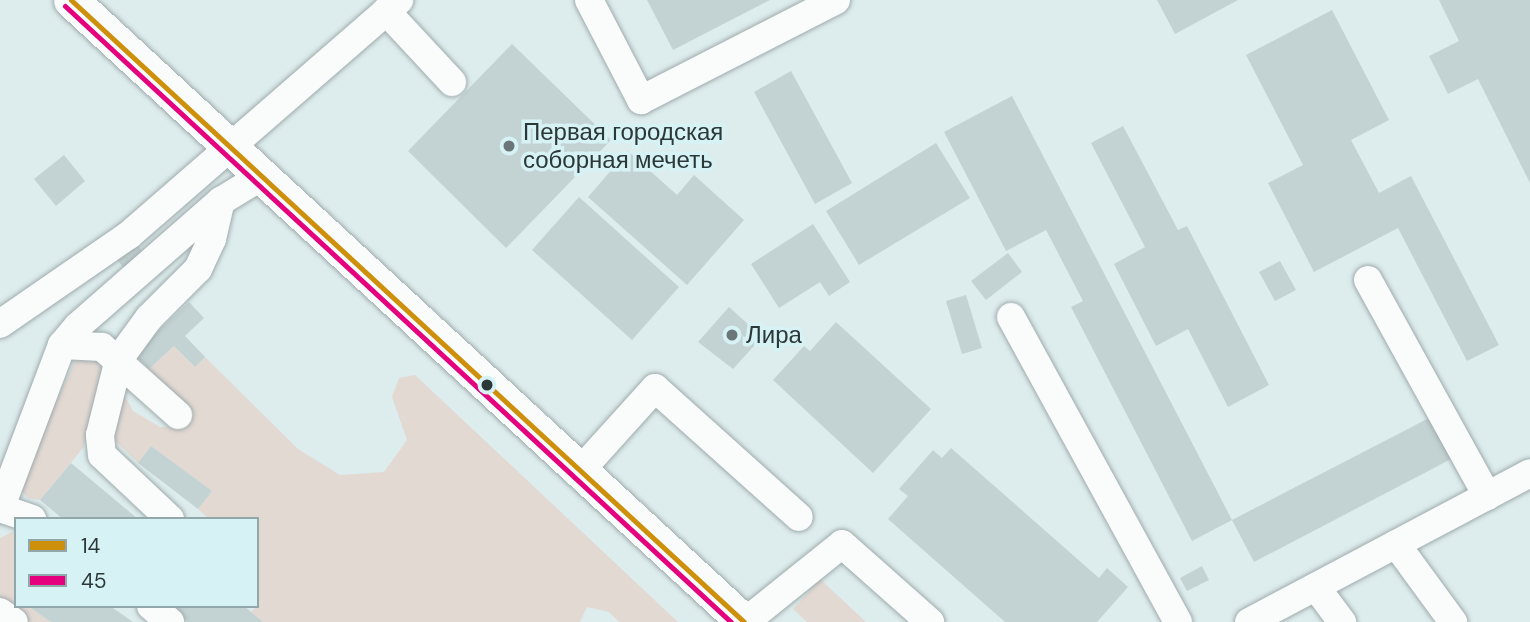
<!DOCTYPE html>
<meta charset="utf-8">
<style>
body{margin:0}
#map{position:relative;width:1530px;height:622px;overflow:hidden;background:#ddeced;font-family:"DM Sans",sans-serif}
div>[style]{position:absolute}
.green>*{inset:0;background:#e3d9d3}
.building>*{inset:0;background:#c3d2d3}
.roads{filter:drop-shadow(0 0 2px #9fabac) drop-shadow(0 0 2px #9fabac)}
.minor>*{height:28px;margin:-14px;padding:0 14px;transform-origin:14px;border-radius:14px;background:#fafcfc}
.major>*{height:35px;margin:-17.5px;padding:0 17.5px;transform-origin:17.5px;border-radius:17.5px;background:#fafcfc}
.bus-1>*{height:5px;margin:-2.5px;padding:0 2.5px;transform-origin:2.5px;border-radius:2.5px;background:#ce900b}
.bus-2>*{height:5px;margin:-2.5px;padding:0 2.5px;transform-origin:2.5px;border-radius:2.5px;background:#e5007d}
.dots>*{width:19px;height:19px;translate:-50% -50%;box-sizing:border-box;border:4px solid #d6f2f4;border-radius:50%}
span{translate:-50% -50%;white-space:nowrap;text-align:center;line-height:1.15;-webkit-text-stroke:7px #d6f2f4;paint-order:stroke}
.poi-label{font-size:24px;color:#2c3738}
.left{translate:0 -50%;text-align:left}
.legend{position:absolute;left:14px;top:517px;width:245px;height:91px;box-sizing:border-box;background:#d6f2f4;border:2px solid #92a7a9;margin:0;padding:9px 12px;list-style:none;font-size:21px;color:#2c3738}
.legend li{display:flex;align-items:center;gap:14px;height:35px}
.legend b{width:35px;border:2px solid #92a7a9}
</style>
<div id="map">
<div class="green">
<i style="clip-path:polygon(174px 346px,195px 367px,205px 357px,298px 449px,340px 475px,384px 472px,407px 440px,392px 397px,399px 378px,415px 375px,678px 622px,619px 622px,609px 612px,587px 607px,580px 622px,263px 622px,251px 612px,257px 606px,257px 519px,209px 519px,198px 509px,211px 491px,151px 446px,138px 463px,112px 438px,123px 393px,133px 411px,160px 427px,183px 426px,193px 413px,149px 369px)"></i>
<i style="clip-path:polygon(87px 352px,99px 355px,105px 379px,83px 448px,40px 500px,27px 498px,19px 487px,27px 465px,75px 361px)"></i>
<i style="clip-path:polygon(16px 530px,16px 606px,28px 606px,51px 622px,30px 622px,0 601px,0 538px)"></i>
<i style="clip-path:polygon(820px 579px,866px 622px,807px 622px,793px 609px)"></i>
</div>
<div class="building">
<i style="clip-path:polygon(647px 0,770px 0,673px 50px)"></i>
<i style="clip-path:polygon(1157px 0,1238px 0,1175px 34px)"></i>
<i style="clip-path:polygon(1439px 0,1530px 0,1530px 183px,1478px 79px,1448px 94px,1429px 56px,1459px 41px)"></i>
<i style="clip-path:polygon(1332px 10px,1389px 120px,1351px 140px,1379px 193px,1411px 176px,1499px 345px,1467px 361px,1398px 228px,1314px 272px,1268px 183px,1303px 165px,1246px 55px)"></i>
<i style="clip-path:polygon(512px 44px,611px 140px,506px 248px,408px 151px)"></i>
<i style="clip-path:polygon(791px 71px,852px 183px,815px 204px,754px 92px)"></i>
<i style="clip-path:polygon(1012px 96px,1232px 520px,1192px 541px,1071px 307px,1083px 301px,1046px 230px,1006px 251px,944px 132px)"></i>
<i style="clip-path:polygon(1123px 126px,1178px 230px,1187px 226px,1269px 385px,1228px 407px,1188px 329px,1156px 346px,1114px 264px,1145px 247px,1091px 143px)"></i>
<i style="clip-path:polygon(936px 143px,970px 198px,859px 265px,826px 211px)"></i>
<i style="clip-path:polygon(628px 151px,677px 195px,694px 175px,744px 220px,687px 285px,588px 197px)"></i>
<i style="clip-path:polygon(64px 155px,85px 181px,56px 206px,34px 179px)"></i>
<i style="clip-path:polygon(579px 197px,679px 287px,632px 340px,532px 250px)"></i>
<i style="clip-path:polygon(813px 224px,850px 282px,829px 296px,820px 282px,779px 308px,751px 264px)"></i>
<i style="clip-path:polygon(134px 241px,146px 256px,127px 272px,115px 257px)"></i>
<i style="clip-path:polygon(1008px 253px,1022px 272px,986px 300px,971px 281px)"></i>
<i style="clip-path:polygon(1280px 261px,1296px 290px,1275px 301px,1259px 272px)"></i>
<i style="clip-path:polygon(966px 295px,982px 348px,962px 354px,946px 301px)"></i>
<i style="clip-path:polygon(189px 302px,204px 318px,185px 336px,205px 357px,195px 367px,174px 346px,149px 369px,134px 354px)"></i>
<i style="clip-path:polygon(729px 307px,762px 337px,733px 369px,698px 342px)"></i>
<i style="clip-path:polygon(836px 322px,931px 409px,873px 473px,773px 380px,804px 346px,810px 351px)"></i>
<i style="clip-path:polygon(1433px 416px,1455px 457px,1254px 562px,1232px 520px)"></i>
<i style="clip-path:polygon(151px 446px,212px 491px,198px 509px,138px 463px)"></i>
<i style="clip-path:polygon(951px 448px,1099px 578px,1107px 568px,1128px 587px,1097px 622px,1005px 622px,888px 519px,908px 496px,899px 489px,933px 450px,942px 458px)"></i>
<i style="clip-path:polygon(71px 463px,138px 519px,63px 519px,40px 500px)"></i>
<i style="clip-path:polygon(1202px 566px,1209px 580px,1187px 591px,1180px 578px)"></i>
<i style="clip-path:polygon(28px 606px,110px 606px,133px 622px,51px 622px)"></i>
<i style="clip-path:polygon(169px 606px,244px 606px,263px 622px,188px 622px)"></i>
</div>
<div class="roads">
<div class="minor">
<i style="left:589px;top:0;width:113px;rotate:62.5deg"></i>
<i style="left:641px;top:100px;width:219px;rotate:-27.1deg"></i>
<i style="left:386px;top:11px;width:97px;rotate:47.1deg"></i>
<i style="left:1368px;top:280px;width:247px;rotate:61.1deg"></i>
<i style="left:1011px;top:317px;width:348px;rotate:61.3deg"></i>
<i style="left:0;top:324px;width:157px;rotate:-34.6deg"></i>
<i style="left:129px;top:235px;width:358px;rotate:-41deg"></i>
<i style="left:62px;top:345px;width:40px;rotate:2.9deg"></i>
<i style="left:102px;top:347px;width:102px;rotate:41.8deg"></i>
<i style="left:580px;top:471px;width:112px;rotate:-47.9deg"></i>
<i style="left:655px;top:388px;width:193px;rotate:41.9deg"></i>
<i style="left:0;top:508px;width:34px;rotate:19deg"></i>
<i style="left:0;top:509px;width:175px;rotate:-69.3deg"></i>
<i style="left:62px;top:345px;width:25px;rotate:-50deg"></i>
<i style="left:78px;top:326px;width:190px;rotate:-41.2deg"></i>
<i style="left:221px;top:201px;width:48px;rotate:-31.4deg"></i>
<i style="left:170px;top:519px;width:93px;rotate:-136.7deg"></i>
<i style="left:102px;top:455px;width:20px;rotate:-96deg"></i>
<i style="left:100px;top:435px;width:78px;rotate:-76deg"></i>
<i style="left:119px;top:359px;width:51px;rotate:-53.8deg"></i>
<i style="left:149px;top:318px;width:69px;rotate:-45deg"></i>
<i style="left:198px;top:269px;width:33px;rotate:-65deg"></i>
<i style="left:212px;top:239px;width:39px;rotate:-77deg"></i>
<i style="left:1396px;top:544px;width:97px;rotate:53.8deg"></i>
<i style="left:1316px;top:587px;width:44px;rotate:53.4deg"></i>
<i style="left:151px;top:606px;width:25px;rotate:40deg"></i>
<i style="left:0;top:612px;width:17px;rotate:36deg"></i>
<i style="left:745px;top:622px;width:124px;rotate:-38.8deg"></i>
<i style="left:842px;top:544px;width:118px;rotate:41.6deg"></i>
<i style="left:1249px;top:622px;width:318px;rotate:-27.9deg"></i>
</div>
<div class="major">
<i style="left:71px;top:0;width:916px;rotate:42.74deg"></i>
</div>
</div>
<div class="bus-1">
<i style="left:71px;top:0;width:916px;rotate:42.74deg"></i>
</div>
<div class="bus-2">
<i style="left:65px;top:6px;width:907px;rotate:42.77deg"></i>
</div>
<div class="dots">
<i style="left:509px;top:146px;background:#6a7677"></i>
<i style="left:732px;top:335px;background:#6a7677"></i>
<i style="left:487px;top:385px;background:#2c3738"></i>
</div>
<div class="poi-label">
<span class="left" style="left:523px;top:146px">Первая городская<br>соборная мечеть</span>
<span class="left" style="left:746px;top:335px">Лира</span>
</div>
<ul class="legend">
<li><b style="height:9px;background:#ce900b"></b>14</li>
<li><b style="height:9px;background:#e5007d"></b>45</li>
</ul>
</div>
